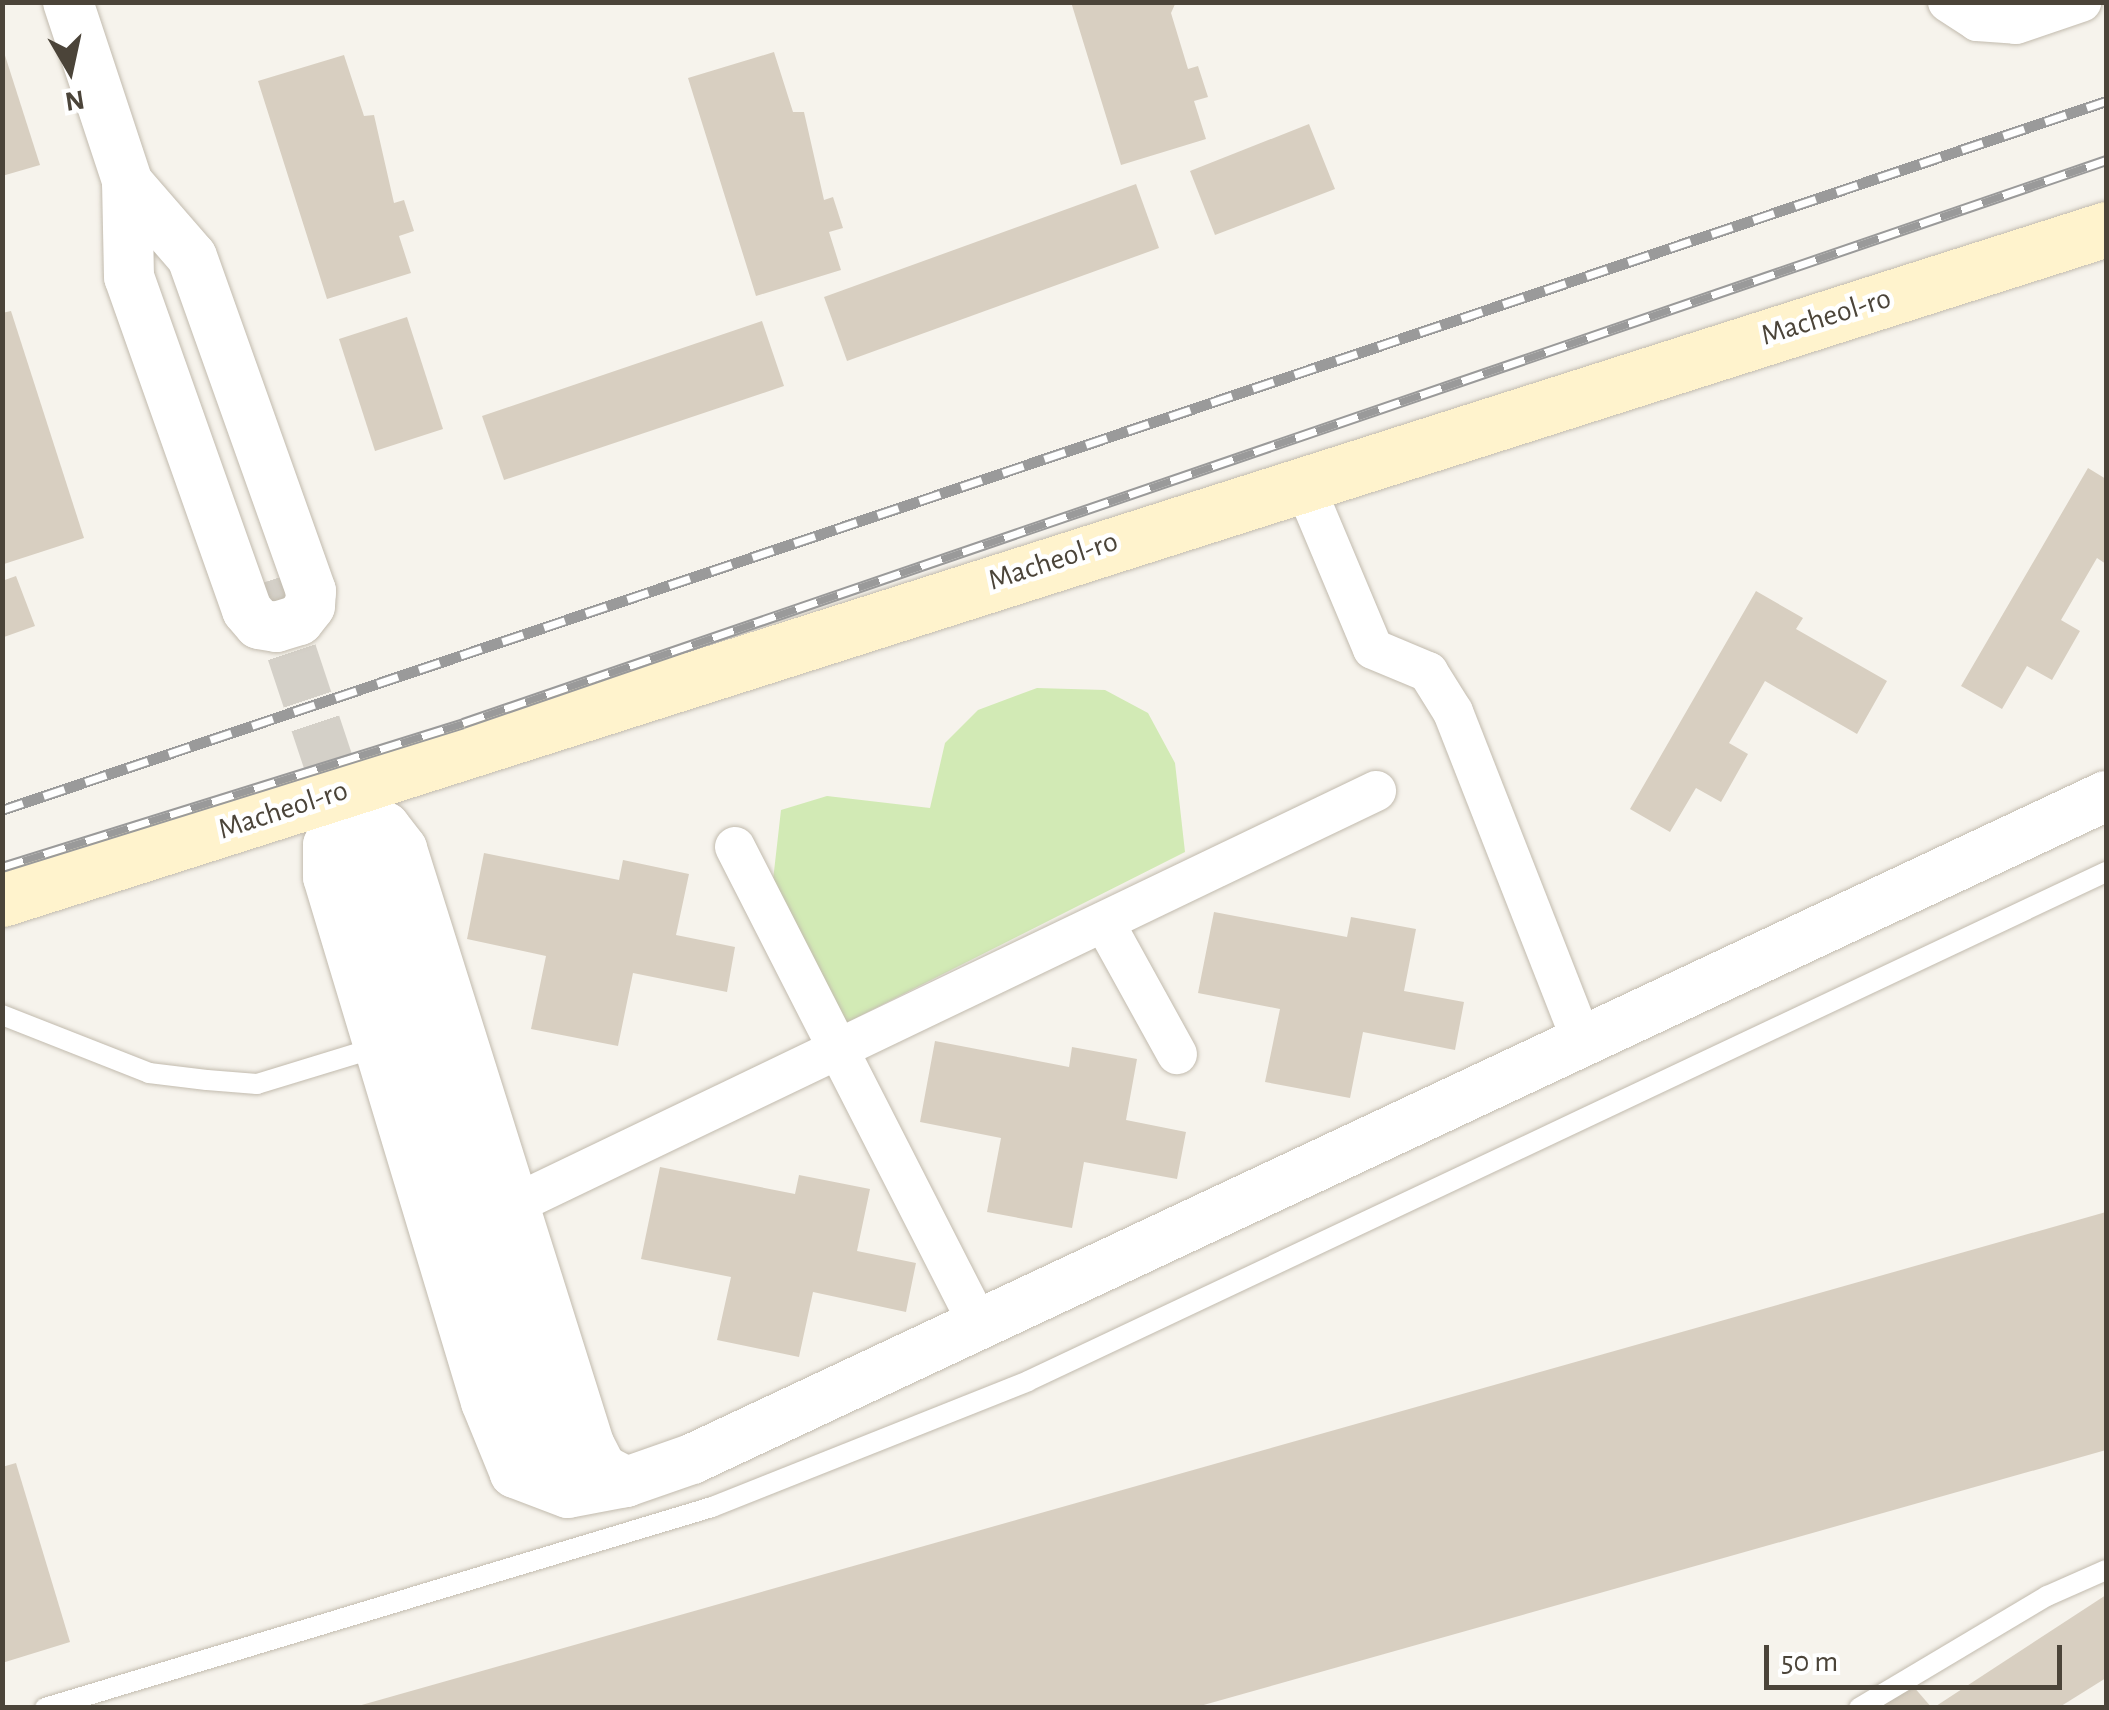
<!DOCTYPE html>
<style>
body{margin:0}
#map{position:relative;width:2109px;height:1710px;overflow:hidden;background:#f6f3ec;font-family:"Alegreya Sans",sans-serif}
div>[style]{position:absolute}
.green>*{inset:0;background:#d2eab5}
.building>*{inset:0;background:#d8cfc1}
.tertiary-tunnel>*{height:50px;margin-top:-25px;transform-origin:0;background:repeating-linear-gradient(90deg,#d4d0c8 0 50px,transparent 0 75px)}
.roads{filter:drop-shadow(0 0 2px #c2bbae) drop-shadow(0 0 2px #c2bbae)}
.service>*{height:20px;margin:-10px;padding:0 10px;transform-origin:10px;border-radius:10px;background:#fff}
.minor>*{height:40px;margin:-20px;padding:0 20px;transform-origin:20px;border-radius:20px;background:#fff}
.tertiary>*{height:50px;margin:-25px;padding:0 25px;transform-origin:25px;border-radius:25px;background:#fff}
.secondary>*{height:55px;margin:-27.5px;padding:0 27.5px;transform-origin:27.5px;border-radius:27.5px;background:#fff3cd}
.rail>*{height:11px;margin-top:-5.5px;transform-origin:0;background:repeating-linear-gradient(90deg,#fff 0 22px,#9a9a9a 0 44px);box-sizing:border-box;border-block:2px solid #9a9a9a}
span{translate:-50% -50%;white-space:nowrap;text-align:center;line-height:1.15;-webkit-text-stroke:9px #fff;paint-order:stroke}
.street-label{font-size:30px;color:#4b4439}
.frame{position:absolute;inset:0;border:5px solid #4b4439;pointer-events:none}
.north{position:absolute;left:20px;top:20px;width:100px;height:100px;-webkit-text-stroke:8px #fff;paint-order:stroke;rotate:171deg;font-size:28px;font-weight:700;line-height:40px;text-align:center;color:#4b4439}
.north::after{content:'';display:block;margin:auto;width:35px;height:45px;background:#4b4439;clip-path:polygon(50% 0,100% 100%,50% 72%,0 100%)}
.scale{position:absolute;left:1764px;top:1645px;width:298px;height:45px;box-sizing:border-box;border:5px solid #4b4439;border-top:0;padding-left:12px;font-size:30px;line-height:35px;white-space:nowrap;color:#4b4439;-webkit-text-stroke:8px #fff;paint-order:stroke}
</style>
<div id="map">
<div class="green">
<i style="clip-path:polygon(1037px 688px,1105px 690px,1148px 713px,1175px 763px,1185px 852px,842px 1025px,772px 889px,781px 810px,827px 796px,930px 808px,945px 743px,978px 710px)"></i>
</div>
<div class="building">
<i style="clip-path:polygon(1071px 2px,1176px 2px,1171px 13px,1188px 69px,1198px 66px,1208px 97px,1194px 101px,1206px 139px,1121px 165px)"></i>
<i style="clip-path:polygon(2px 46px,40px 165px,2px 176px)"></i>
<i style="clip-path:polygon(774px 52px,793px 112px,804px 112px,824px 200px,833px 197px,843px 228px,829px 232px,841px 270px,756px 296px,688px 78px)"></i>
<i style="clip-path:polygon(344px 55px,364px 116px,374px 115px,394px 203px,404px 200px,414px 231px,399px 236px,411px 273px,327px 299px,258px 81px)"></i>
<i style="clip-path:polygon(1309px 124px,1335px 189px,1215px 235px,1190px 171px)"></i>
<i style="clip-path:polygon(1136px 184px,1159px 248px,847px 361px,824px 297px)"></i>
<i style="clip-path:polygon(11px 311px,84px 538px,4px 564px,2px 313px)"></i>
<i style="clip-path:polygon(407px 317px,443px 429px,375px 451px,339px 339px)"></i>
<i style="clip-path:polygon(762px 321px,784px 386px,504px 480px,482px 416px)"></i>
<i style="clip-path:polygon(2088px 468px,2106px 479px,2106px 564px,2097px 558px,2061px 620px,2080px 631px,2052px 680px,2027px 666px,2002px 709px,1961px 686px)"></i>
<i style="clip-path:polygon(16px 576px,35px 626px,4px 637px,2px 649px,2px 581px)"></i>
<i style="clip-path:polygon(1756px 591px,1803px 618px,1796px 629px,1887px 681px,1857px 734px,1765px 681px,1729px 743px,1748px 754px,1721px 802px,1696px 788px,1670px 832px,1630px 809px)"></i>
<i style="clip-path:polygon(484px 853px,619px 880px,623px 860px,689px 874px,676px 935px,735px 947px,727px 992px,633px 973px,618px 1046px,531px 1029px,546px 956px,467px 939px)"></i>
<i style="clip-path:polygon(1214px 912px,1347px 937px,1351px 917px,1416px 929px,1404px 991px,1464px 1002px,1455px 1050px,1363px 1032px,1350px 1098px,1265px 1082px,1280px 1009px,1198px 993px)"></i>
<i style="clip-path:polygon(935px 1041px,1069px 1067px,1072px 1047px,1137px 1059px,1126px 1120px,1186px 1132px,1177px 1179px,1084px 1162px,1072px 1228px,987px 1212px,1001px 1138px,920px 1122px)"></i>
<i style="clip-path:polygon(660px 1167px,795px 1194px,799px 1175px,870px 1189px,857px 1251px,916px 1263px,906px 1312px,813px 1292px,799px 1357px,717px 1340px,731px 1277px,641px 1259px)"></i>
<i style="clip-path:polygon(2106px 1212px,2106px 1450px,1193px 1708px,351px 1708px)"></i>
<i style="clip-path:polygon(16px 1463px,70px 1642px,2px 1663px,2px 1467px)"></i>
<i style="clip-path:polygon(2106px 1595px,2106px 1678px,2058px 1708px,1933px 1708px)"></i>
<i style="clip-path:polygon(1913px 1686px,1932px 1708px,1878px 1708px)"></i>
</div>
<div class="tertiary-tunnel">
<i style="left:268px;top:581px;width:260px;rotate:71.6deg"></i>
</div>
<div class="roads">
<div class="service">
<i style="left:2px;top:1015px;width:158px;rotate:21.5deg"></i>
<i style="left:149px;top:1073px;width:58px;rotate:6.9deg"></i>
<i style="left:207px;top:1080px;width:50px;rotate:4.6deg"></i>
<i style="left:257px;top:1084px;width:127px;rotate:-17deg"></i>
<i style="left:45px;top:1708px;width:697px;rotate:-16.77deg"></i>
<i style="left:712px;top:1507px;width:340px;rotate:-21.7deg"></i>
<i style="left:1028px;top:1381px;width:1192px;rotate:-25.28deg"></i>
<i style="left:1859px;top:1708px;width:219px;rotate:-30.8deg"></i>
<i style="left:2047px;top:1596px;width:64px;rotate:-23.8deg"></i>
</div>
<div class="minor">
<i style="left:1948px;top:2px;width:35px;rotate:33deg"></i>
<i style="left:1977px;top:21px;width:39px;rotate:4deg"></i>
<i style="left:2016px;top:24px;width:69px;rotate:-18.7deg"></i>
<i style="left:1302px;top:480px;width:183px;rotate:67.2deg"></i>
<i style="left:1373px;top:649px;width:60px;rotate:22.7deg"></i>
<i style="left:1428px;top:672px;width:47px;rotate:58deg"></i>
<i style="left:1453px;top:712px;width:356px;rotate:68.6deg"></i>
<i style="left:735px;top:847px;width:539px;rotate:62.96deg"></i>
<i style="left:1104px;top:922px;width:151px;rotate:61.1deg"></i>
<i style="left:488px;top:1217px;width:985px;rotate:-25.63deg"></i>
</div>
<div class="tertiary">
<i style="left:68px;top:2px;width:220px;rotate:71.7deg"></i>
<i style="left:127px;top:182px;width:99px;rotate:49.1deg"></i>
<i style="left:192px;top:257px;width:355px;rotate:70.4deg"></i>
<i style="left:311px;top:591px;width:15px;rotate:94deg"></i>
<i style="left:310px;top:606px;width:18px;rotate:128deg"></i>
<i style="left:299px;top:620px;width:24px;rotate:163deg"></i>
<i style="left:276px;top:627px;width:17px;rotate:-170deg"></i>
<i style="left:259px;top:624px;width:18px;rotate:-131deg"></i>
<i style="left:247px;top:610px;width:353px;rotate:-109.5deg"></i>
<i style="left:129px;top:277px;width:95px;rotate:-91.2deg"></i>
<i style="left:361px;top:821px;width:25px;rotate:14deg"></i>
<i style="left:385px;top:827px;width:28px;rotate:52deg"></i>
<i style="left:402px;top:849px;width:624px;rotate:72.55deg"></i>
<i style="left:589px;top:1444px;width:28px;rotate:63deg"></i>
<i style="left:602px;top:1469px;width:27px;rotate:28deg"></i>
<i style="left:626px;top:1482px;width:59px;rotate:169.3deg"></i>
<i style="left:568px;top:1493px;width:57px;rotate:-159.3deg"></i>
<i style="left:515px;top:1473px;width:77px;rotate:-112.2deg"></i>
<i style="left:486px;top:1402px;width:548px;rotate:-106.75deg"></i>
<i style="left:328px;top:877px;width:32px;rotate:-90deg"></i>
<i style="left:328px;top:845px;width:27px;rotate:-51deg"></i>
<i style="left:345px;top:824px;width:16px;rotate:-11deg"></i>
<i style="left:363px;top:868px;width:582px;rotate:72.81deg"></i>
<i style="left:535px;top:1424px;width:47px;rotate:64.5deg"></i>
<i style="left:555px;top:1466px;width:39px;rotate:31deg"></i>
<i style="left:588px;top:1486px;width:38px;rotate:-6deg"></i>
<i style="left:626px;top:1482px;width:70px;rotate:-19.2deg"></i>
<i style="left:692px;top:1459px;width:1562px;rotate:-25.12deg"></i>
</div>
<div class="secondary">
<i style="left:2px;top:899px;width:2208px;rotate:-17.66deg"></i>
</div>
</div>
<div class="rail">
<i style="left:2px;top:810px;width:2220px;rotate:-18.62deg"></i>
<i style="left:2px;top:867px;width:483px;rotate:-17.3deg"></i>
<i style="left:463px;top:723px;width:1737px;rotate:-18.91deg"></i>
</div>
<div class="street-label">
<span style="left:1826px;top:317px;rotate:-17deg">Macheol-ro</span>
<span style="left:1053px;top:561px;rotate:-18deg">Macheol-ro</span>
<span style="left:283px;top:810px;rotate:-18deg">Macheol-ro</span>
</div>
<div class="frame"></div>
<div class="north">N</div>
<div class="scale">50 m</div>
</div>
